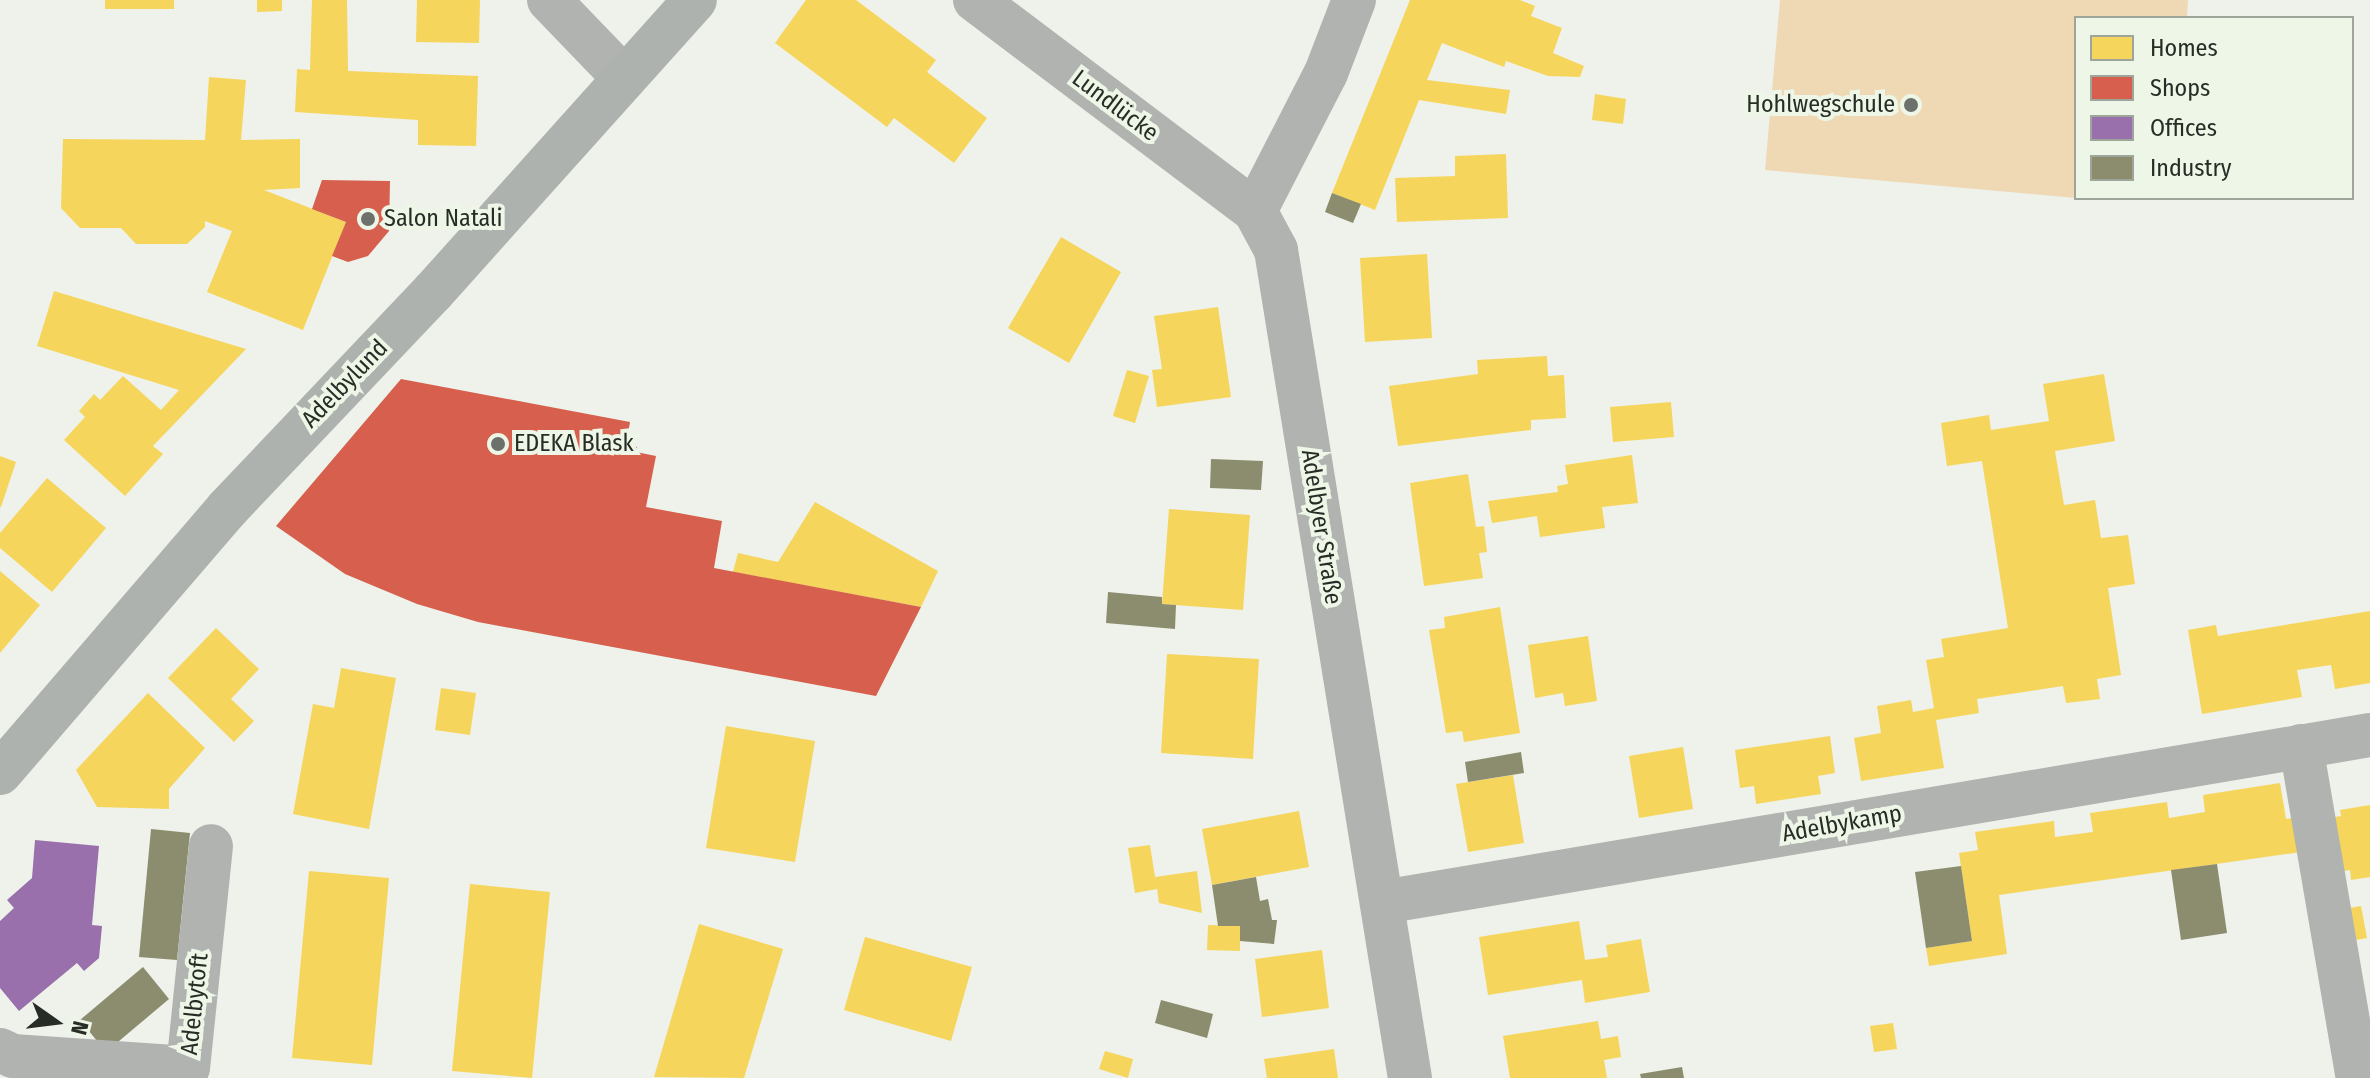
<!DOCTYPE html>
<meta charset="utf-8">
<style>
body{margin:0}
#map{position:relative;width:2370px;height:1078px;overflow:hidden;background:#eef2ea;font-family:"Fira Sans Condensed",sans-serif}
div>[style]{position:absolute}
.green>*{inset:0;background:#efd8b4}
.homes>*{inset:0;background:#f6d55c}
.shops>*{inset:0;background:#d6604d}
.offices>*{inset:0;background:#9970ab}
.industry>*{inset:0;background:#8c8c6e}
.street>*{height:44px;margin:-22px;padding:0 22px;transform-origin:22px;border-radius:22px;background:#b0b3af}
.secondary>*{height:44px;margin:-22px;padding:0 22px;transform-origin:22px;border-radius:22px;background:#aeb2ae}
.dots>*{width:22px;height:22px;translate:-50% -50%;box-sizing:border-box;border:4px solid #edf6e7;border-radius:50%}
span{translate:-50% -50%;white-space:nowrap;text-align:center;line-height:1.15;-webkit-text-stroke:8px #edf6e7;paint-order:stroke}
.poi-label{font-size:24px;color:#282c26}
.right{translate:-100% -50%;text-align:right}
.left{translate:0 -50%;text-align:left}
.street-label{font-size:24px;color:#282c26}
.legend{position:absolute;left:2074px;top:16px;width:280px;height:184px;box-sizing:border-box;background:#edf6e7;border:2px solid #9ea59a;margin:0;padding:10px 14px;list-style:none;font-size:24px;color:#282c26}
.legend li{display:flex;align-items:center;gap:16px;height:40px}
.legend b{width:40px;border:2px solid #9ea59a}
.north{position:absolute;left:16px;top:982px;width:80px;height:80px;-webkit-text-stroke:6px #edf6e7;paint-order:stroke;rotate:104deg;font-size:22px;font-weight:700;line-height:32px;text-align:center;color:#282c26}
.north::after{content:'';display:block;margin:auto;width:28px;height:36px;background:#282c26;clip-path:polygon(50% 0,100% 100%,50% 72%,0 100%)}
</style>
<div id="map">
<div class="green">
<i style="clip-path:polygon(1780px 0,2188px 0,2187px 18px,2076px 18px,2076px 198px,1765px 170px)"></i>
</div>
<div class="homes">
<i style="clip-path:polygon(105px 0,174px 0,174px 9px,105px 9px)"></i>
<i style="clip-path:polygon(257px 0,282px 0,282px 11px,257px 12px)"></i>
<i style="clip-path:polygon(312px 0,347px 0,348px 71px,478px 76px,476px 146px,418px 145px,418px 120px,295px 112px,297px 69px,310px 70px)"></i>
<i style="clip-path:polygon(417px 0,480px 0,479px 43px,416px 42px)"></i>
<i style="clip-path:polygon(806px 0,856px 0,936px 60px,927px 72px,987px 118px,954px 163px,894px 118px,887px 127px,775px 43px)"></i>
<i style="clip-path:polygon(1410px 0,1520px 0,1535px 6px,1531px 16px,1562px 28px,1553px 53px,1584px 66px,1580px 77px,1548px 76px,1506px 61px,1504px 67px,1442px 43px,1427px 80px,1510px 90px,1506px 114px,1419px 100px,1375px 210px,1332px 193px)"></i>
<i style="clip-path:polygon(209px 77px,246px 80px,241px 140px,300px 139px,300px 188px,264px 190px,346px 222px,303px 330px,207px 292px,232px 231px,205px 221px,205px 227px,187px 244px,136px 244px,121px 228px,80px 228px,61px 208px,63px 139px,205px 140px)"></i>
<i style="clip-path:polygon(1595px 94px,1626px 99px,1623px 124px,1592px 120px)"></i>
<i style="clip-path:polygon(1506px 154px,1508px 218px,1397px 222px,1395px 178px,1455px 176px,1455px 156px)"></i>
<i style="clip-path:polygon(1061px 237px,1121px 272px,1069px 363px,1008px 328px)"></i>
<i style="clip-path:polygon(1427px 254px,1432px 338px,1365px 342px,1360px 258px)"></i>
<i style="clip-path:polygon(54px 291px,246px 349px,153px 446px,163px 454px,125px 496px,64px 440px,85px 417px,79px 411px,94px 394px,100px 400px,123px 376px,161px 410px,179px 390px,37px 346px)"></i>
<i style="clip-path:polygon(1218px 307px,1231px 397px,1157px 407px,1152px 370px,1162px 369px,1154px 316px)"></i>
<i style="clip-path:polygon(1547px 356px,1548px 376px,1564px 375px,1566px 418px,1531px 420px,1531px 430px,1398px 446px,1389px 386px,1478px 374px,1477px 360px)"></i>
<i style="clip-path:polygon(1127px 370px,1149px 376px,1135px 423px,1113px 416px)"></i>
<i style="clip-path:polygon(2104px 374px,2115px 441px,2055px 451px,2064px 505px,2095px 500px,2101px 538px,2128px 535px,2135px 584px,2108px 588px,2121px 675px,2097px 679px,2100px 699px,2066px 703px,2063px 686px,1977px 699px,1979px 713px,1936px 720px,1944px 768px,1861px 781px,1854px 738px,1881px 733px,1877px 706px,1911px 700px,1913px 712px,1934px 708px,1926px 660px,1944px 657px,1941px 639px,2008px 628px,1982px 461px,1947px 466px,1941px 423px,1989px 415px,1991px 430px,2049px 421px,2043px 384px)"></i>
<i style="clip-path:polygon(1671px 402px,1674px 437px,1613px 442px,1610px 407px)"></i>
<i style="clip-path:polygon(1632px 455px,1638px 503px,1602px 507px,1605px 528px,1540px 537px,1537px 516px,1492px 523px,1488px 501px,1558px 492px,1557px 486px,1568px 484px,1565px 465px)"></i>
<i style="clip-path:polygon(0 456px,16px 462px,1px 507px,0 507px)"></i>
<i style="clip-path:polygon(1468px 474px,1476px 527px,1484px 526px,1487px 552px,1479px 553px,1483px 578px,1424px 586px,1410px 483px)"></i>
<i style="clip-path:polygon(47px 478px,106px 528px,52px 592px,0 548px,0 533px)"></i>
<i style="clip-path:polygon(815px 502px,938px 571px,921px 607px,733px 572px,738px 553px,778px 562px)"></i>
<i style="clip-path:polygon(1169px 509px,1250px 515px,1243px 610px,1162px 604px)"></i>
<i style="clip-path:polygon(0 571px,40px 605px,0 653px)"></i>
<i style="clip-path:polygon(1500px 607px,1520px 733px,1464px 742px,1462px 731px,1446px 733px,1429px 630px,1445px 628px,1444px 617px)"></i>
<i style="clip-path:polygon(2370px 611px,2370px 683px,2335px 689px,2331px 665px,2297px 670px,2302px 697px,2202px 714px,2188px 630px,2216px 625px,2218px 636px)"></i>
<i style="clip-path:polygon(216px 628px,259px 669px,231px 699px,254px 721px,234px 742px,168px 678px)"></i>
<i style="clip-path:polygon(1588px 636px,1597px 701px,1565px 706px,1563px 693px,1535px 698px,1528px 645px)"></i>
<i style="clip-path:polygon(1167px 654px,1259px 659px,1253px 759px,1161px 753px)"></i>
<i style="clip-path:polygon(341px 668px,396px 678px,369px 829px,293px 814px,313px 704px,334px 708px)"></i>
<i style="clip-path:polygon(441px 688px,476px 693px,470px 735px,435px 730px)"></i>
<i style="clip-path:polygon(148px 693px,205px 748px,169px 789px,169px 809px,97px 807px,76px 770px)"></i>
<i style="clip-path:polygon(726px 726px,815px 741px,795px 862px,706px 848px)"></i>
<i style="clip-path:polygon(1830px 736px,1835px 773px,1818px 776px,1821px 794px,1756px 804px,1754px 786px,1740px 788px,1735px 750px)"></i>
<i style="clip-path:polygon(1683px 747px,1693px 809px,1639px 818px,1629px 756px)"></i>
<i style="clip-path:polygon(1513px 775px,1524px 843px,1468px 852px,1456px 784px)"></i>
<i style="clip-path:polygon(2280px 783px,2286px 819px,2304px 816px,2308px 851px,1999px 895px,2007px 954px,1929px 966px,1926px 948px,1972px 941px,1959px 853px,1978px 850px,1975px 832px,2054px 821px,2055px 837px,2093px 832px,2090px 813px,2167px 802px,2169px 818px,2205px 812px,2203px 795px)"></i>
<i style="clip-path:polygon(2370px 805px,2370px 877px,2351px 880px,2350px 870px,2332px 873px,2323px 819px,2341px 816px,2340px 810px)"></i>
<i style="clip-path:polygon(1299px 811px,1309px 867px,1212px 885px,1202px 829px)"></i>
<i style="clip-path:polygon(1150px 845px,1155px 877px,1197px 871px,1202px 913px,1159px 903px,1157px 889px,1135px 893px,1128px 848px)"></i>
<i style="clip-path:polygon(309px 871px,389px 878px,372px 1065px,292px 1058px)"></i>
<i style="clip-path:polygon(470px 884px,550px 892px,532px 1078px,452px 1071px)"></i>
<i style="clip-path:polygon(2361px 906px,2367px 938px,2345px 942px,2339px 910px)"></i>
<i style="clip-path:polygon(1579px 921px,1585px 960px,1608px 957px,1606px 945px,1641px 939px,1650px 992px,1585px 1003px,1582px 980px,1488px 995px,1479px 937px)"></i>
<i style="clip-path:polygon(699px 924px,783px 949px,744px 1078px,654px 1077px)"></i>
<i style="clip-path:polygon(1208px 925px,1240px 926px,1240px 951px,1207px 950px)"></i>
<i style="clip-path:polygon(865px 937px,972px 967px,951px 1041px,844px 1010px)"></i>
<i style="clip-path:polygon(1322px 950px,1329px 1008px,1262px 1017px,1255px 959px)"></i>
<i style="clip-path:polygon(1598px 1021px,1601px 1039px,1618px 1036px,1621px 1057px,1604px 1060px,1607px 1078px,1510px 1078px,1503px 1036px)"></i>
<i style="clip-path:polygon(1893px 1023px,1897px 1049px,1874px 1052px,1870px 1026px)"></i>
<i style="clip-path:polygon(1334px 1049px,1338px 1078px,1267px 1078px,1264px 1059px)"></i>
<i style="clip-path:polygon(1105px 1051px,1133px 1059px,1128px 1078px,1099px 1069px)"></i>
</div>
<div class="shops">
<i style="clip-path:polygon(322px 180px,390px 181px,389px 231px,368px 256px,348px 262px,332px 256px,346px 222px,312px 209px)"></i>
<i style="clip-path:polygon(401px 379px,630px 422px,626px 445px,637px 447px,636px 452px,656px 456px,646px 507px,722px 521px,714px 568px,921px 607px,876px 696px,478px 622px,417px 604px,345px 574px,276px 526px)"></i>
</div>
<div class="offices">
<i style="clip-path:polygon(35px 840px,99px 846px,92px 925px,102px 926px,99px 958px,84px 971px,77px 963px,19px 1011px,0 988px,0 921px,14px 908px,7px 900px,32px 878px)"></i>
</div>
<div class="industry">
<i style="clip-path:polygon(1332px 193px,1361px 204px,1353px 223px,1325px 212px)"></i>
<i style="clip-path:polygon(1211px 459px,1263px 461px,1261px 490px,1210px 488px)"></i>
<i style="clip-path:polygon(1108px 592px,1162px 597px,1162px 604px,1176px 605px,1175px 629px,1106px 623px)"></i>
<i style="clip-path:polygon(1521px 752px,1524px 773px,1468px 782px,1465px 762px)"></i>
<i style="clip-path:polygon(151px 829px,190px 833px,177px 960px,139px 957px)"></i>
<i style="clip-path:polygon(2217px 864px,2227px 933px,2181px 940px,2171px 870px)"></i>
<i style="clip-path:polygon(1961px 866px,1972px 941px,1926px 948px,1915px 872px)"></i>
<i style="clip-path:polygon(1256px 877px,1260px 901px,1268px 899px,1272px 920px,1277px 920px,1274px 944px,1240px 941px,1240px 926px,1218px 926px,1212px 885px)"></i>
<i style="clip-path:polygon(143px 967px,169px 999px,106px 1052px,80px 1020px)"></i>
<i style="clip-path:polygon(1161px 1000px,1213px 1014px,1207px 1038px,1155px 1023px)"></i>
<i style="clip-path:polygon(1682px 1067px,1684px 1078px,1641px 1078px,1640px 1074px)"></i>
</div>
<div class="street">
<i style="left:549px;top:0;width:108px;rotate:46.1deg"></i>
<i style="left:975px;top:0;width:351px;rotate:37deg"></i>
<i style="left:1255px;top:211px;width:44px;rotate:61.7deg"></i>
<i style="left:1276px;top:250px;width:839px;rotate:80.81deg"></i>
<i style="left:1255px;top:211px;width:155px;rotate:-62.8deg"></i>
<i style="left:1326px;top:73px;width:78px;rotate:-69deg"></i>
<i style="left:2301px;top:746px;width:337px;rotate:80.3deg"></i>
<i style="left:1383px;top:902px;width:1001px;rotate:-9.6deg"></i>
<i style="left:0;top:1050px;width:14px;rotate:25deg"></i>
<i style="left:13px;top:1056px;width:175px;rotate:3.9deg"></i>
<i style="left:188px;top:1068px;width:223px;rotate:-84.1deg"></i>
</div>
<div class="secondary">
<i style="left:0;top:773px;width:348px;rotate:-49.3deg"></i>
<i style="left:227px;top:509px;width:299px;rotate:-46.5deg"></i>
<i style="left:433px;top:292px;width:392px;rotate:-48.1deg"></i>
</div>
<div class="dots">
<i style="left:1911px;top:105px;background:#6d716b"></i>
<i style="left:368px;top:219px;background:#6d716b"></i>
<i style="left:498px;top:444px;background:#6d716b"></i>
</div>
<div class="poi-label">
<span class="right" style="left:1895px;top:105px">Hohlwegschule</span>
<span class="left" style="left:384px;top:219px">Salon Natali</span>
<span class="left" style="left:514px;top:444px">EDEKA Blask</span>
</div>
<div class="street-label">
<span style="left:1115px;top:106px;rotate:37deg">Lundlücke</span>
<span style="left:345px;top:384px;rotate:-46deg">Adelbylund</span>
<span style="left:1321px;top:527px;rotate:81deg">Adelbyer Straße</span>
<span style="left:1842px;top:824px;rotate:-10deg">Adelbykamp</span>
<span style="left:195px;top:1004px;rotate:-84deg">Adelbytoft</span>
</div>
<ul class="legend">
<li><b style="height:22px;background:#f6d55c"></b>Homes</li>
<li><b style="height:22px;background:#d6604d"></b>Shops</li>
<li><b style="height:22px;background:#9970ab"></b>Offices</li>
<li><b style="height:22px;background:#8c8c6e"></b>Industry</li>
</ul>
<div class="north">N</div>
</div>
